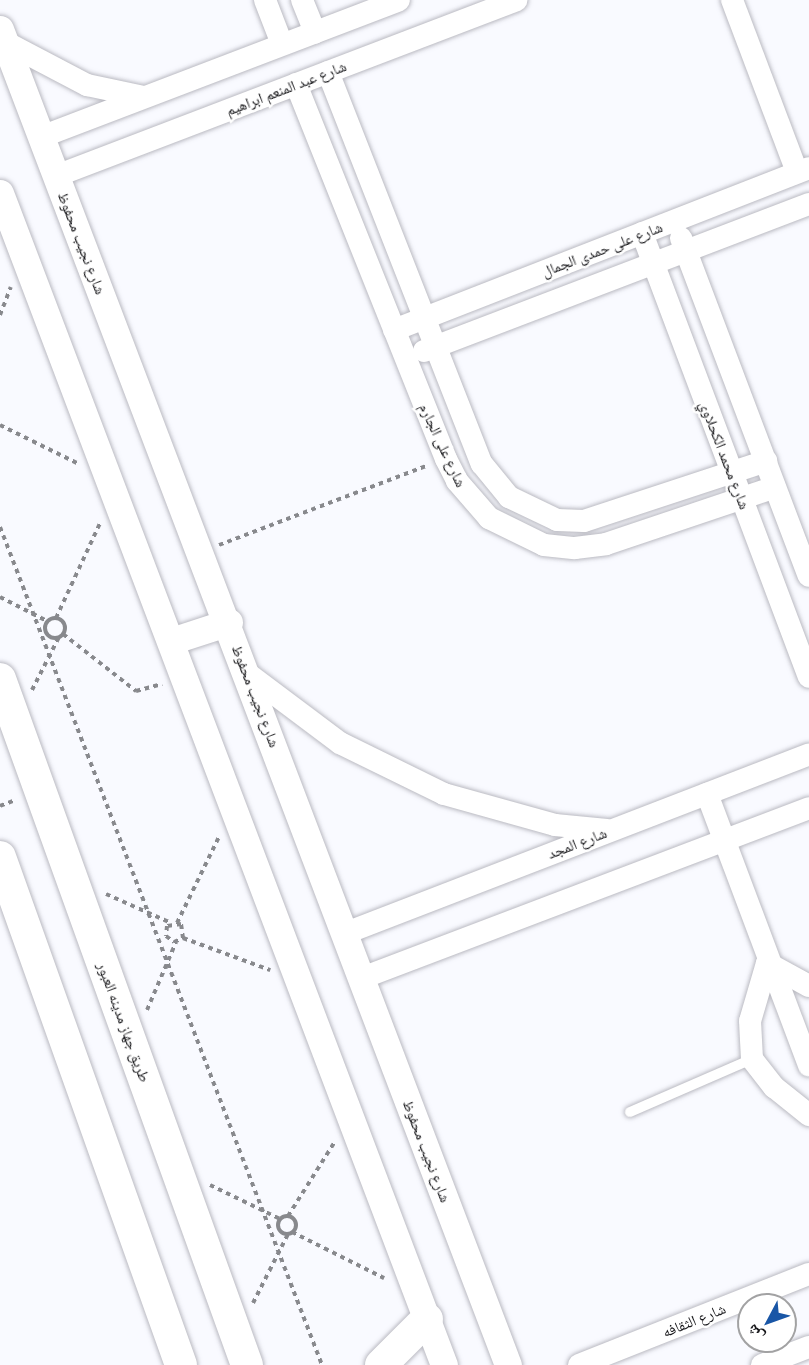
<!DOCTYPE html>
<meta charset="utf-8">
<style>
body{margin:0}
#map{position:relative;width:809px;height:1365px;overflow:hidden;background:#f9faff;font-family:Ubuntu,"Noto Naskh Arabic",sans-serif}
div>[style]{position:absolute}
.path>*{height:4px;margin-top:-2px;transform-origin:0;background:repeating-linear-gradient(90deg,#88898d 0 4.5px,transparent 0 9px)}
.path>.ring{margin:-2px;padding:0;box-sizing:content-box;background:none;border:4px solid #88898d;border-radius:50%}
.roads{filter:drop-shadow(0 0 2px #babac2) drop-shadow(0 0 2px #babac2)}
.service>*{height:10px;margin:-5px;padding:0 5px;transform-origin:5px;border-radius:5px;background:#fff}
.minor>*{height:22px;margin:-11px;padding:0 11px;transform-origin:11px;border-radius:11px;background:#fff}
.tertiary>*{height:27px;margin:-13.5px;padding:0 13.5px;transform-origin:13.5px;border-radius:13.5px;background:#fff}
.secondary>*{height:32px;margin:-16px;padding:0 16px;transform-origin:16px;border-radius:16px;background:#fff}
span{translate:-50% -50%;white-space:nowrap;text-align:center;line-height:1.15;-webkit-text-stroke:5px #fff;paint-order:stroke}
.street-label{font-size:15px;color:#17171a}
.north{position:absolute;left:737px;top:1293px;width:60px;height:60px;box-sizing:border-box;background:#fff;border:2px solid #a2a2a3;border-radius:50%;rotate:229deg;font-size:16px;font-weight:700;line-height:24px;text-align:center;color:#17171a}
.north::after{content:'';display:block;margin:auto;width:21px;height:27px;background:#1956a6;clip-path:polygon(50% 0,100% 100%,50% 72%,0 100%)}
</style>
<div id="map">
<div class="path">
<i style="left:0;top:315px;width:30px;rotate:-69deg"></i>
<i style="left:0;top:425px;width:86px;rotate:26.3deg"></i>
<i style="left:0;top:527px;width:898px;rotate:68.98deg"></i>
<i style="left:219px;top:545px;width:222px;rotate:-20.9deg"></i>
<i style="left:0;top:597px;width:53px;rotate:27.1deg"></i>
<i style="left:56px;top:618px;width:105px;rotate:-65.1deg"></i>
<i class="ring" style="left:45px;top:618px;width:16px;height:16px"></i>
<i style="left:63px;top:634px;width:93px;rotate:38deg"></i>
<i style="left:136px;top:691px;width:27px;rotate:-15deg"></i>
<i style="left:32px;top:690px;width:59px;rotate:-63deg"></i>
<i style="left:0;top:806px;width:17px;rotate:-21deg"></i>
<i style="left:106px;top:894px;width:71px;rotate:24deg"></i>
<i style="left:177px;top:923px;width:96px;rotate:-64deg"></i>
<i style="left:183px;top:938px;width:14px;rotate:-98deg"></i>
<i style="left:181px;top:924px;width:14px;rotate:172deg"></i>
<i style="left:167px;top:926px;width:10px;rotate:96deg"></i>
<i style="left:166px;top:936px;width:10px;rotate:37deg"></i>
<i style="left:174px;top:942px;width:10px;rotate:-24deg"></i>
<i style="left:183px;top:938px;width:93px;rotate:20.2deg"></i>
<i style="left:147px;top:1010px;width:74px;rotate:-66.9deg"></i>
<i style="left:210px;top:1185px;width:78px;rotate:25.9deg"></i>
<i style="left:288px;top:1216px;width:86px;rotate:-57.8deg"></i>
<i class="ring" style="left:278px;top:1216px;width:14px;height:14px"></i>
<i style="left:292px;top:1232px;width:103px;rotate:26.6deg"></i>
<i style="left:253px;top:1303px;width:77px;rotate:-63.1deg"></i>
</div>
<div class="roads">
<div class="service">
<i style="left:630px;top:1112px;width:133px;rotate:-23.5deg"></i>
</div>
<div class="minor">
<i style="left:265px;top:0;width:47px;rotate:68.9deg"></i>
<i style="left:302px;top:0;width:35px;rotate:68deg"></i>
<i style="left:732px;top:0;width:184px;rotate:69.3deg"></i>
<i style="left:5px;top:42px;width:93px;rotate:27.7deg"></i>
<i style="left:87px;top:85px;width:58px;rotate:11.9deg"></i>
<i style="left:328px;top:72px;width:421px;rotate:68.6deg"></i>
<i style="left:482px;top:464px;width:43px;rotate:50.7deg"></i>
<i style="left:509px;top:497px;width:53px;rotate:25.6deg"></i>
<i style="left:557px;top:520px;width:27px;rotate:2deg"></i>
<i style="left:584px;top:521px;width:192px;rotate:-18.2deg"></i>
<i style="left:296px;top:84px;width:404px;rotate:68.2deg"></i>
<i style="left:446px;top:459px;width:25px;rotate:63deg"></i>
<i style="left:457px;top:481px;width:49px;rotate:49.1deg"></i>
<i style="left:489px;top:518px;width:61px;rotate:26.1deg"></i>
<i style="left:544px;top:545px;width:31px;rotate:6deg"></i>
<i style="left:575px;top:548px;width:31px;rotate:-7deg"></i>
<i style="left:606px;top:544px;width:178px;rotate:-18.6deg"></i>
<i style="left:41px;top:137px;width:383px;rotate:-20.9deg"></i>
<i style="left:56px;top:176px;width:493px;rotate:-20.9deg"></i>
<i style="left:642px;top:233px;width:474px;rotate:69.4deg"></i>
<i style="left:681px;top:238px;width:361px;rotate:69.3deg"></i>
<i style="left:394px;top:330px;width:445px;rotate:-21.3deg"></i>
<i style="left:424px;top:351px;width:412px;rotate:-20.9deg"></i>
<i style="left:248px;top:674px;width:115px;rotate:36.9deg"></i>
<i style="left:340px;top:743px;width:116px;rotate:26.1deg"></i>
<i style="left:444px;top:794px;width:115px;rotate:15.6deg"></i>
<i style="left:555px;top:825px;width:52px;rotate:5.5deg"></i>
<i style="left:707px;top:794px;width:290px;rotate:69.4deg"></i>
<i style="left:346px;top:933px;width:496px;rotate:-21.1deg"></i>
<i style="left:362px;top:978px;width:478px;rotate:-20.8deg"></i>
<i style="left:809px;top:986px;width:48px;rotate:-151.3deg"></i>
<i style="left:767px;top:963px;width:60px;rotate:106.3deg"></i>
<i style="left:750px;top:1021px;width:38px;rotate:87deg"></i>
<i style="left:752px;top:1059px;width:36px;rotate:52deg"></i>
<i style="left:774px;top:1087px;width:45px;rotate:38.7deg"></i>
<i style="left:579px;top:1365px;width:247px;rotate:-21.6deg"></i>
<i style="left:762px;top:1365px;width:50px;rotate:-21deg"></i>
</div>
<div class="tertiary">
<i style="left:0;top:29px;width:1429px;rotate:69.18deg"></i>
<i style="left:0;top:193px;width:1253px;rotate:69.25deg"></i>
<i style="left:171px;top:641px;width:61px;rotate:-18.1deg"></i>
</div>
<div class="secondary">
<i style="left:0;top:679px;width:729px;rotate:70.2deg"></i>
<i style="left:0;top:857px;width:539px;rotate:70.39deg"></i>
<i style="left:381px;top:1365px;width:65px;rotate:-45deg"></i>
</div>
</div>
<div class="street-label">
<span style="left:286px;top:88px;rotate:-21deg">شارع عبد المنعم ابراهيم</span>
<span style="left:82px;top:243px;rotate:69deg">شارع نجيب محفوظ</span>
<span style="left:602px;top:249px;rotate:-21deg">شارع على حمدى الجمال</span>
<span style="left:443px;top:445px;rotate:65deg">شارع على الجارم</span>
<span style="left:725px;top:455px;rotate:69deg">شارع محمد الكحلاوي</span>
<span style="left:256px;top:696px;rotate:69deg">شارع نجيب محفوظ</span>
<span style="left:577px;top:843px;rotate:-21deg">شارع المجد</span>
<span style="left:124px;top:1022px;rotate:70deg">طريق جهاز مدينه العبور</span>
<span style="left:427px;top:1151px;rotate:69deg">شارع نجيب محفوظ</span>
<span style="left:694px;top:1320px;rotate:-22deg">شارع الثقافه</span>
</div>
<div class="north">ش</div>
</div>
